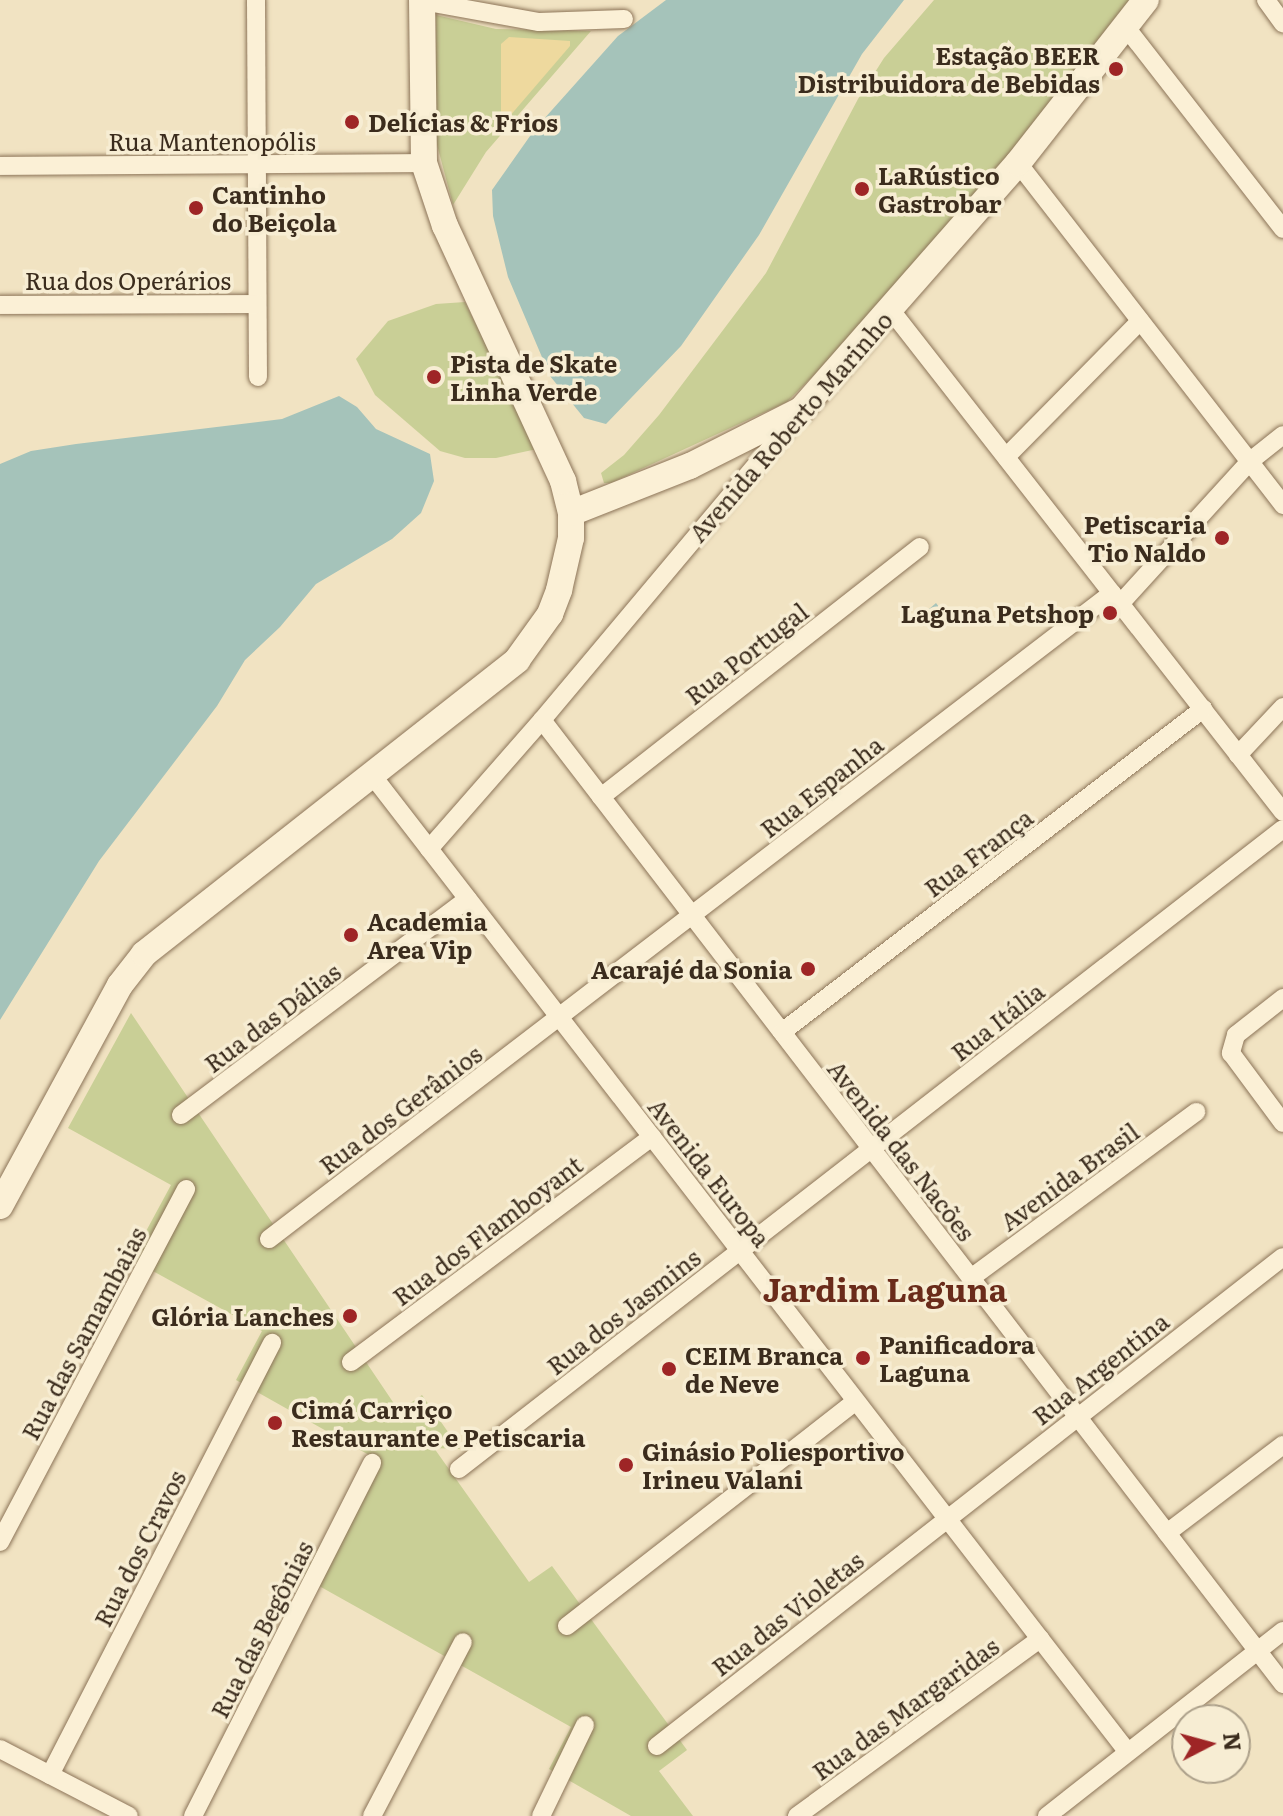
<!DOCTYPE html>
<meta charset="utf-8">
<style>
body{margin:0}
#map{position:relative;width:1283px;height:1816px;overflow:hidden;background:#f1e3c2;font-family:Literata,serif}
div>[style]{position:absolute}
.green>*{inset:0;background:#c9cf96}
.sand>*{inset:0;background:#eed99e}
.water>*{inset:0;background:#a5c3ba}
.roads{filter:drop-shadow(0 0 2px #8c7458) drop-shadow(0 0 2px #8c7458)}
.street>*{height:18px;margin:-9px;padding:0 9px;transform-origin:9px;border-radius:9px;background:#fbf0d6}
.secondary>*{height:26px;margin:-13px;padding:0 13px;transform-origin:13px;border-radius:13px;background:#fbf0d6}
.dots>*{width:22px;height:22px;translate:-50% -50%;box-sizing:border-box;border:4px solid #f7edd3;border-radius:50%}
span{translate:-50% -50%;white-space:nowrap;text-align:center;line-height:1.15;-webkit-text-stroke:7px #f7edd3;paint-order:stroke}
.poi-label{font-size:24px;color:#3b2c1d;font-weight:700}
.right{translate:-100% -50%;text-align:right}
.left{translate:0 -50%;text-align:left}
.street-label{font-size:24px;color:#3b2c1d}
.district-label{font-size:32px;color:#6a2b1a;font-weight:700}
.north{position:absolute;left:1171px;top:1704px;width:80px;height:80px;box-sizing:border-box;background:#f7edd3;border:2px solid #aca08a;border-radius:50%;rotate:84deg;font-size:22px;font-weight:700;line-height:32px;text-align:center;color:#3b2c1d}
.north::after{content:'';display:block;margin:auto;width:28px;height:36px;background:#9e2526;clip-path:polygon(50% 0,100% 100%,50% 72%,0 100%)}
</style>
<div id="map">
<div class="green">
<i style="clip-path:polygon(934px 0,1129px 0,994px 173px,832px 357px,787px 402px,611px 483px,604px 483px,601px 473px,624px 455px,659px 415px,766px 273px,858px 99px,884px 58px)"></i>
<i style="clip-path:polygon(436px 15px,496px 29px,591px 31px,486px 152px,453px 205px,436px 141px)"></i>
<i style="clip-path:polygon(465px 302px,537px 449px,496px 458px,465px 458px,440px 451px,375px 395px,356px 359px,388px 321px,436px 304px)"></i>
<i style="clip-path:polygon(131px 1013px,399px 1411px,422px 1395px,460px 1449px,434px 1448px,529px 1582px,552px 1566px,687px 1750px,659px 1771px,693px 1816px,631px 1816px,549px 1769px,571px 1727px,303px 1577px,369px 1455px,236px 1380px,262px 1331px,131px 1259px,171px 1185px,68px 1128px)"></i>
</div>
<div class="sand">
<i style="clip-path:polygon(509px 37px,570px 41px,570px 46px,509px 117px,504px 117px,501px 112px,501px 44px)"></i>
</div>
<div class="water">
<i style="clip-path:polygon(666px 0,904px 0,862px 54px,759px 235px,681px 346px,606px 424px,584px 418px,550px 376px,508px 277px,493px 216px,492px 190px,535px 129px,618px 36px)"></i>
<i style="clip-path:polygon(339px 396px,357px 407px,376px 429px,430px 454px,434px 481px,421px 513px,392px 539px,316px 584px,280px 627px,245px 660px,217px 706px,99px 861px,0 1020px,0 464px,31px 451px,76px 444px,282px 419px)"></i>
<i style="clip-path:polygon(936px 603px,950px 622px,942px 628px,928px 610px)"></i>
</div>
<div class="roads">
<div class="street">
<i style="left:256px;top:0;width:377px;rotate:89.7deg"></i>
<i style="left:1266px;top:0;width:29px;rotate:54deg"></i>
<i style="left:422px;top:1px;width:119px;rotate:10.2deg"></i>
<i style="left:539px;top:22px;width:85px;rotate:-2deg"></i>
<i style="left:1125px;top:26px;width:257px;rotate:52.1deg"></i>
<i style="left:1018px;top:163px;width:433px;rotate:52.2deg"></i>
<i style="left:0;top:166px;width:424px;rotate:-0.4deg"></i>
<i style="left:0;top:305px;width:257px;rotate:-0.2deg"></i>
<i style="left:890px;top:309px;width:638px;rotate:52deg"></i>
<i style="left:1006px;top:457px;width:191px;rotate:-45.4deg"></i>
<i style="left:1120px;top:604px;width:192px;rotate:-47.7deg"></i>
<i style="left:1249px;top:462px;width:43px;rotate:-38.5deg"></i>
<i style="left:542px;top:720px;width:1216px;rotate:52.45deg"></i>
<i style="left:1238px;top:755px;width:66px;rotate:-46.8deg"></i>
<i style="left:372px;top:775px;width:1234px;rotate:52.28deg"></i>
<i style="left:601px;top:797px;width:405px;rotate:-38.1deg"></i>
<i style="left:429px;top:849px;width:171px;rotate:-48.8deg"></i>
<i style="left:542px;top:720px;width:394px;rotate:-50deg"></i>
<i style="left:1283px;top:998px;width:60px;rotate:141.8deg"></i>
<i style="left:1236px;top:1035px;width:19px;rotate:106deg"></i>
<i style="left:1231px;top:1053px;width:87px;rotate:53.4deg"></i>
<i style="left:782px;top:1032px;width:531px;rotate:-37.5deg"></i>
<i style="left:181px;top:1115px;width:359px;rotate:-37deg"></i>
<i style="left:269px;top:1239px;width:1062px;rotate:-37.46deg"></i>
<i style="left:971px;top:1278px;width:280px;rotate:-36.4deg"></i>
<i style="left:351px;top:1362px;width:376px;rotate:-36.8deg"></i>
<i style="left:459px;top:1469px;width:1043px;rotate:-37.84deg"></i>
<i style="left:1167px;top:1533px;width:146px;rotate:-37.2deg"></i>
<i style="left:0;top:1542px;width:399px;rotate:-62.2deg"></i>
<i style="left:567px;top:1626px;width:366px;rotate:-37.9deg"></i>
<i style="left:657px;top:1746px;width:794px;rotate:-38deg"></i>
<i style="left:0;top:1749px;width:145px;rotate:27.4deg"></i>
<i style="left:50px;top:1775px;width:486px;rotate:-62.8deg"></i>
<i style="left:193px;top:1816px;width:396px;rotate:-63.1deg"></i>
<i style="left:372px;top:1816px;width:196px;rotate:-62.4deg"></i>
<i style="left:541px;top:1816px;width:101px;rotate:-64.2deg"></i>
<i style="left:797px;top:1816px;width:301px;rotate:-36.1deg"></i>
<i style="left:1047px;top:1816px;width:300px;rotate:-38.1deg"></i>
</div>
<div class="secondary">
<i style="left:571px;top:513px;width:128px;rotate:-21.6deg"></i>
<i style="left:690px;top:466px;width:124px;rotate:-26.8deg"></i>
<i style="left:801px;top:410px;width:329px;rotate:-48.7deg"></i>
<i style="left:1018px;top:163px;width:207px;rotate:-51.9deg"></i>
<i style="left:0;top:1206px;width:251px;rotate:-61.5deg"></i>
<i style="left:120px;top:985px;width:39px;rotate:-52deg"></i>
<i style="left:144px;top:954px;width:475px;rotate:-38.2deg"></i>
<i style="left:517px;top:660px;width:57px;rotate:-54.3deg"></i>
<i style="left:550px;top:614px;width:26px;rotate:-69deg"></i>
<i style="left:559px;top:590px;width:53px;rotate:-77deg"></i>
<i style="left:571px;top:538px;width:25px;rotate:-90deg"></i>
<i style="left:571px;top:513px;width:33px;rotate:-104deg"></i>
<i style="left:563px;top:481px;width:281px;rotate:-114.8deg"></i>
<i style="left:445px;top:226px;width:66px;rotate:-108.4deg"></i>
<i style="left:424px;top:163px;width:163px;rotate:-90.7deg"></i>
</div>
</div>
<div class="dots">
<i style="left:1116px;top:69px;background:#9e2526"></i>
<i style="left:352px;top:122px;background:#9e2526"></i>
<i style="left:862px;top:189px;background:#9e2526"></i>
<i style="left:196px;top:208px;background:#9e2526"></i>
<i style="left:434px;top:377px;background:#9e2526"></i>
<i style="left:1222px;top:538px;background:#9e2526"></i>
<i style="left:1110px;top:613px;background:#9e2526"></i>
<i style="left:351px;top:935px;background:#9e2526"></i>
<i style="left:808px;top:969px;background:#9e2526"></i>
<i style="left:350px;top:1316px;background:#9e2526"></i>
<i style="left:863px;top:1358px;background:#9e2526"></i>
<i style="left:669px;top:1369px;background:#9e2526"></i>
<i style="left:275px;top:1423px;background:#9e2526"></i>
<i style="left:626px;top:1465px;background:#9e2526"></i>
</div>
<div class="poi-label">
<span class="right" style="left:1100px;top:69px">Estação BEER<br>Distribuidora de Bebidas</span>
<span class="left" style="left:368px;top:122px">Delícias &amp; Frios</span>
<span class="left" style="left:878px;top:189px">LaRústico<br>Gastrobar</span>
<span class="left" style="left:212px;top:208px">Cantinho<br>do Beiçola</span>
<span class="left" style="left:450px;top:377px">Pista de Skate<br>Linha Verde</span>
<span class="right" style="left:1206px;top:538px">Petiscaria<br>Tio Naldo</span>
<span class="right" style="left:1094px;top:613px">Laguna Petshop</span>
<span class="left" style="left:367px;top:935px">Academia<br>Area Vip</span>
<span class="right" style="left:792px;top:969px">Acarajé da Sonia</span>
<span class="right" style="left:334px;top:1316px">Glória Lanches</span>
<span class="left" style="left:879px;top:1358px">Panificadora<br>Laguna</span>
<span class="left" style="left:685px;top:1369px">CEIM Branca<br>de Neve</span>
<span class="left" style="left:291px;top:1423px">Cimá Carriço<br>Restaurante e Petiscaria</span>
<span class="left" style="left:642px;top:1465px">Ginásio Poliesportivo<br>Irineu Valani</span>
</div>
<div class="street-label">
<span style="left:212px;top:141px">Rua Mantenopólis</span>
<span style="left:128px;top:280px">Rua dos Operários</span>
<span style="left:790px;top:426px;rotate:-49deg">Avenida Roberto Marinho</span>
<span style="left:746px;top:653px;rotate:-38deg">Rua Portugal</span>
<span style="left:821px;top:786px;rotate:-38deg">Rua Espanha</span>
<span style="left:978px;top:852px;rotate:-37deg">Rua França</span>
<span style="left:272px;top:1017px;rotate:-37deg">Rua das Dálias</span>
<span style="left:997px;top:1021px;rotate:-38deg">Rua Itália</span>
<span style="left:400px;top:1109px;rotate:-37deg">Rua dos Gerânios</span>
<span style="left:902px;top:1150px;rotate:52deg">Avenida das Nacões</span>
<span style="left:710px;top:1172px;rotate:52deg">Avenida Europa</span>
<span style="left:1069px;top:1176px;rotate:-36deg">Avenida Brasil</span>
<span style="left:487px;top:1230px;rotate:-37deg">Rua dos Flamboyant</span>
<span style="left:623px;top:1311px;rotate:-38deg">Rua dos Jasmins</span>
<span style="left:83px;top:1333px;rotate:-62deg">Rua das Samambaias</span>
<span style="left:1100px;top:1368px;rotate:-38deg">Rua Argentina</span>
<span style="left:139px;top:1548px;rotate:-63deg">Rua dos Cravos</span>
<span style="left:787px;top:1613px;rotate:-38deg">Rua das Violetas</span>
<span style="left:261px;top:1629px;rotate:-63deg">Rua das Begônias</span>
<span style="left:905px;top:1708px;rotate:-36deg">Rua das Margaridas</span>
</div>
<div class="district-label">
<span style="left:885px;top:1288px">Jardim Laguna</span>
</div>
<div class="north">N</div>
</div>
